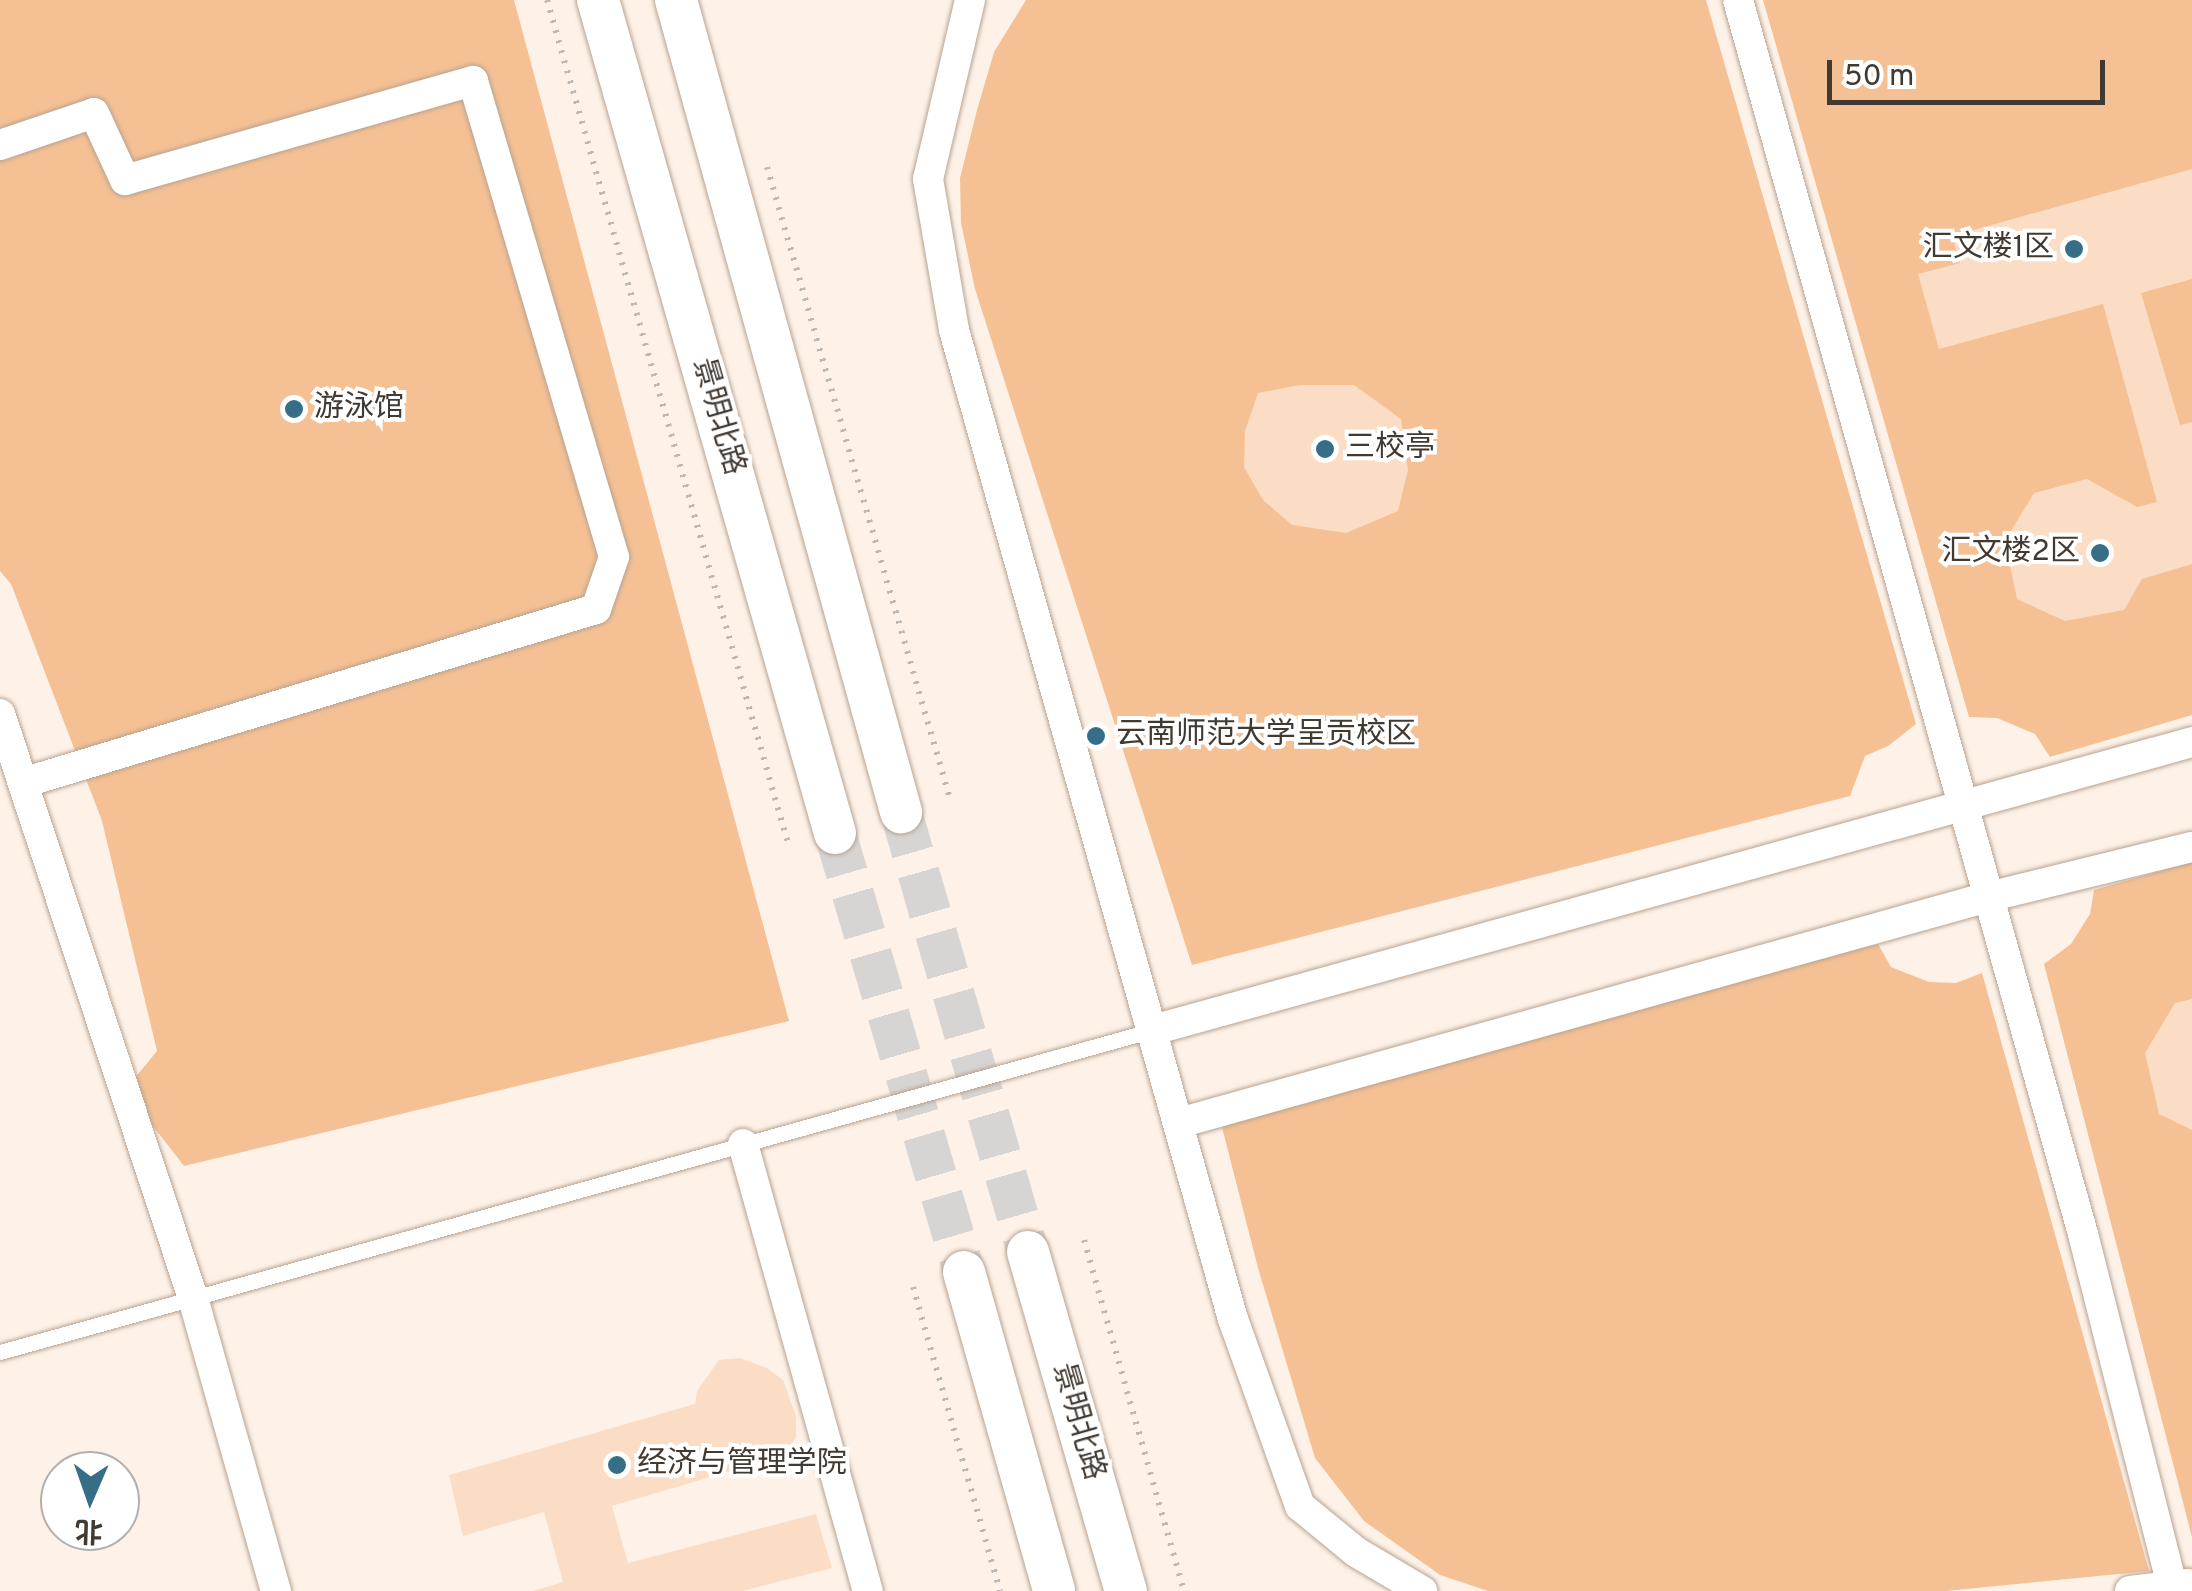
<!DOCTYPE html>
<meta charset="utf-8">
<style>
body{margin:0}
#map{position:relative;width:2192px;height:1591px;overflow:hidden;background:#fcfcfc;font-family:Overpass,"Noto Sans SC",sans-serif}
div>[style]{position:absolute}
.built>*{inset:0;background:#fef2e8}
.green>*{inset:0;background:#f5c194}
.building>*{inset:0;background:#faddc4}
.secondary-tunnel>*{height:42px;margin-top:-21px;transform-origin:0;background:repeating-linear-gradient(90deg,#d7d5d3 0 42px,transparent 0 63px)}
.path>*{height:6px;margin-top:-3px;transform-origin:0;background:repeating-linear-gradient(90deg,#bbb8b5 0 2.5px,transparent 0 10.5px)}
.roads{filter:drop-shadow(0 0 2px #b8a391) drop-shadow(0 0 2px #b8a391)}
.lane>*{height:15px;margin:-7.5px;padding:0 7.5px;transform-origin:7.5px;border-radius:7.5px;background:#fff}
.street>*{height:30px;margin:-15px;padding:0 15px;transform-origin:15px;border-radius:15px;background:#fff}
.secondary>*{height:42px;margin:-21px;padding:0 21px;transform-origin:21px;border-radius:21px;background:#fff}
.dots>*{width:28px;height:28px;translate:-50% -50%;box-sizing:border-box;border:5px solid #fff;border-radius:50%}
span{translate:-50% -50%;white-space:nowrap;text-align:center;line-height:1.15;-webkit-text-stroke:8px #fff;paint-order:stroke}
.poi-label{font-size:30px;color:#423931}
.right{translate:-100% -50%;text-align:right}
.left{translate:0 -50%;text-align:left}
.street-label{font-size:30px;color:#423931}
.north{position:absolute;left:40px;top:1451px;width:100px;height:100px;box-sizing:border-box;background:#fff;border:2px solid #b3b0ad;border-radius:50%;rotate:182deg;font-size:28px;font-weight:700;line-height:40px;text-align:center;color:#423931}
.north::after{content:'';display:block;margin:auto;width:35px;height:45px;background:#366e88;clip-path:polygon(50% 0,100% 100%,50% 72%,0 100%)}
.scale{position:absolute;left:1827px;top:60px;width:278px;height:45px;box-sizing:border-box;border:5px solid #423931;border-top:0;padding-left:12px;font-size:30px;line-height:35px;white-space:nowrap;color:#423931;-webkit-text-stroke:8px #fff;paint-order:stroke}
</style>
<div id="map">
<div class="built">
<i style="clip-path:polygon(evenodd,0 0,2192px 0,2192px 1591px,0 1591px,0 0,60px 1471px,120px 1471px,120px 1531px,60px 1531px,60px 1471px)"></i>
</div>
<div class="green">
<i style="clip-path:polygon(0 0,514px 0,789px 1021px,184px 1166px,125px 1090px,157px 1051px,102px 821px,11px 584px,0 571px)"></i>
<i style="clip-path:polygon(1026px 0,1706px 0,1916px 724px,1888px 746px,1865px 756px,1850px 796px,1192px 965px,975px 289px,961px 223px,960px 178px,977px 110px,994px 52px)"></i>
<i style="clip-path:polygon(1763px 0,2192px 0,2192px 715px,2050px 757px,2035px 734px,1997px 718px,1969px 717px)"></i>
<i style="clip-path:polygon(2192px 862px,2192px 1537px,2044px 964px,2071px 944px,2090px 914px,2094px 890px)"></i>
<i style="clip-path:polygon(1878px 944px,1891px 967px,1929px 982px,1956px 983px,1982px 973px,2149px 1571px,1946px 1591px,1488px 1591px,1440px 1575px,1364px 1521px,1315px 1458px,1258px 1268px,1216px 1104px)"></i>
</div>
<div class="building">
<i style="clip-path:polygon(2192px 169px,2192px 279px,2141px 293px,2180px 425px,2192px 422px,2192px 564px,2142px 579px,2124px 610px,2065px 621px,2017px 599px,2005px 541px,2034px 493px,2087px 479px,2137px 507px,2157px 502px,2103px 304px,1939px 349px,1918px 274px,1960px 263px,1952px 236px)"></i>
<i style="clip-path:polygon(1300px 385px,1354px 385px,1401px 419px,1408px 470px,1398px 511px,1346px 533px,1292px 525px,1263px 500px,1244px 467px,1245px 431px,1258px 393px)"></i>
<i style="clip-path:polygon(2192px 999px,2192px 1130px,2159px 1114px,2145px 1053px,2175px 1003px)"></i>
<i style="clip-path:polygon(740px 1358px,767px 1368px,783px 1380px,796px 1416px,796px 1437px,785px 1455px,612px 1506px,628px 1563px,816px 1514px,832px 1568px,743px 1591px,533px 1591px,563px 1582px,544px 1512px,463px 1536px,449px 1475px,695px 1404px,697px 1391px,719px 1360px)"></i>
</div>
<div class="secondary-tunnel">
<i style="left:901px;top:812px;width:458px;rotate:73.9deg"></i>
<i style="left:835px;top:833px;width:458px;rotate:73.6deg"></i>
</div>
<div class="path">
<i style="left:547px;top:0;width:877px;rotate:74.05deg"></i>
<i style="left:767px;top:167px;width:658px;rotate:73.85deg"></i>
<i style="left:1084px;top:1240px;width:365px;rotate:74.1deg"></i>
<i style="left:913px;top:1287px;width:316px;rotate:74deg"></i>
</div>
<div class="roads">
<div class="lane">
<i style="left:0;top:1352px;width:1197px;rotate:-15.6deg"></i>
</div>
<div class="street">
<i style="left:970px;top:0;width:184px;rotate:103.2deg"></i>
<i style="left:928px;top:179px;width:153px;rotate:80.2deg"></i>
<i style="left:954px;top:330px;width:1028px;rotate:74.25deg"></i>
<i style="left:1233px;top:1319px;width:199px;rotate:70.3deg"></i>
<i style="left:1300px;top:1506px;width:72px;rotate:39.4deg"></i>
<i style="left:1356px;top:1552px;width:77px;rotate:30.6deg"></i>
<i style="left:1738px;top:0;width:1281px;rotate:74.38deg"></i>
<i style="left:2083px;top:1234px;width:363px;rotate:75.8deg"></i>
<i style="left:0;top:145px;width:99px;rotate:-18.8deg"></i>
<i style="left:94px;top:113px;width:74px;rotate:65.2deg"></i>
<i style="left:125px;top:180px;width:362px;rotate:-15.9deg"></i>
<i style="left:473px;top:81px;width:496px;rotate:73.5deg"></i>
<i style="left:614px;top:557px;width:55px;rotate:109.1deg"></i>
<i style="left:596px;top:609px;width:596px;rotate:163.12deg"></i>
<i style="left:0;top:714px;width:615px;rotate:71.71deg"></i>
<i style="left:193px;top:1298px;width:305px;rotate:74.2deg"></i>
<i style="left:1153px;top:1030px;width:1078px;rotate:-15.49deg"></i>
<i style="left:1179px;top:1123px;width:840px;rotate:-15.61deg"></i>
<i style="left:1988px;top:897px;width:210px;rotate:-13.8deg"></i>
<i style="left:743px;top:1144px;width:464px;rotate:74.4deg"></i>
<i style="left:2130px;top:1591px;width:59px;rotate:-6.8deg"></i>
</div>
<div class="secondary">
<i style="left:598px;top:0;width:866px;rotate:74.12deg"></i>
<i style="left:676px;top:0;width:843px;rotate:74.51deg"></i>
<i style="left:1028px;top:1252px;width:353px;rotate:73.9deg"></i>
<i style="left:964px;top:1272px;width:331px;rotate:74.2deg"></i>
</div>
</div>
<div class="dots">
<i style="left:2074px;top:249px;background:#366e88"></i>
<i style="left:294px;top:409px;background:#366e88"></i>
<i style="left:1325px;top:449px;background:#366e88"></i>
<i style="left:2100px;top:553px;background:#366e88"></i>
<i style="left:1096px;top:736px;background:#366e88"></i>
<i style="left:617px;top:1465px;background:#366e88"></i>
</div>
<div class="poi-label">
<span class="right" style="left:2054px;top:249px">汇文楼1区</span>
<span class="left" style="left:314px;top:409px">游泳馆</span>
<span class="left" style="left:1345px;top:449px">三校亭</span>
<span class="right" style="left:2080px;top:553px">汇文楼2区</span>
<span class="left" style="left:1116px;top:736px">云南师范大学呈贡校区</span>
<span class="left" style="left:637px;top:1465px">经济与管理学院</span>
</div>
<div class="street-label">
<span style="left:717px;top:417px;rotate:74deg">景明北路</span>
<span style="left:1077px;top:1422px;rotate:74deg">景明北路</span>
</div>
<div class="north">北</div>
<div class="scale">50 m</div>
</div>
